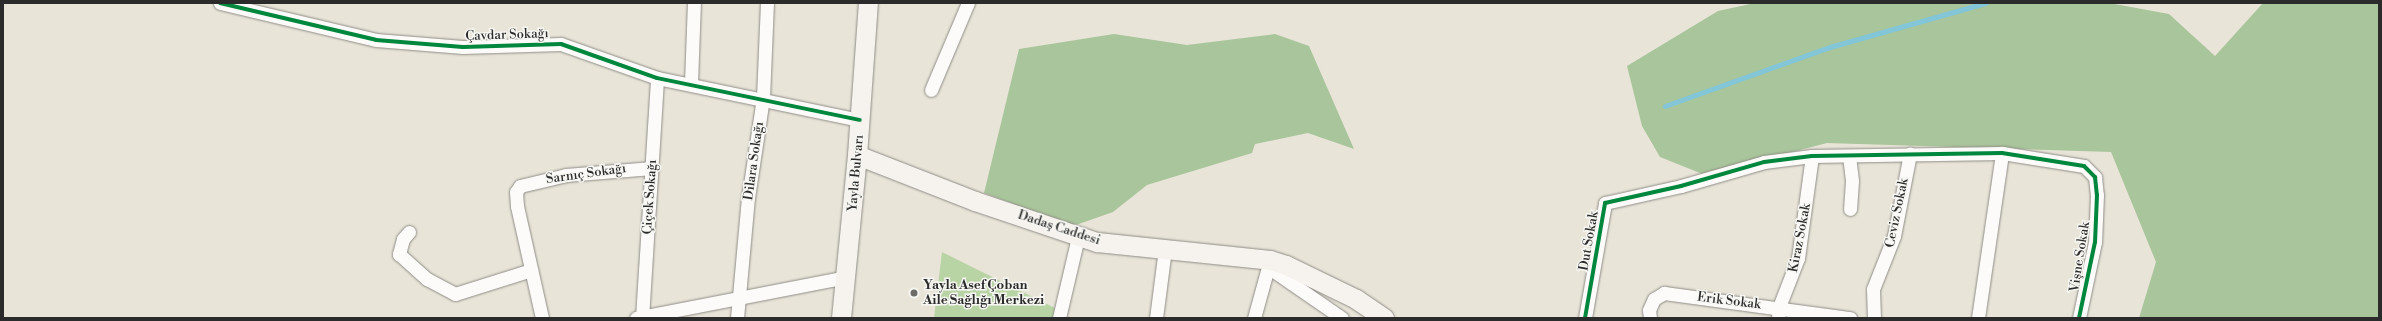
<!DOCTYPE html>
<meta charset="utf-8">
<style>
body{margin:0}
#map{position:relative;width:2382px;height:321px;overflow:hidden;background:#e8e4d8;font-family:"Libre Bodoni",serif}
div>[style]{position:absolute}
.green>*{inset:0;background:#b9d4a4}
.forest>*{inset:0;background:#a9c59b}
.stream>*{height:4.5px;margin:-2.25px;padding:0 2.25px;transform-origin:2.25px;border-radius:2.25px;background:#82c6d7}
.roads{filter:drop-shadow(0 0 1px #8f8d87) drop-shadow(0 0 1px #8f8d87)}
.street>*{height:13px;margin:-6.5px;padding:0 6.5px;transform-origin:6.5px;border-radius:6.5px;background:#fcfbf9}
.secondary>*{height:19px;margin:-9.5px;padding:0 9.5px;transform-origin:9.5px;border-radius:9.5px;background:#f6f2ee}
.cycleway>*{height:4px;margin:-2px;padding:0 2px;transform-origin:2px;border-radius:2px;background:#00873e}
.dots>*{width:11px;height:11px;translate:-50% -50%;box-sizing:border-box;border:2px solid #f6f6f2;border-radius:50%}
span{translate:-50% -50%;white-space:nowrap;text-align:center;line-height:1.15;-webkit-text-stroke:3px #f6f6f2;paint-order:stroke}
.street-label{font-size:13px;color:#2b2b2b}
.poi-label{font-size:13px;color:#2b2b2b;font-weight:700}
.left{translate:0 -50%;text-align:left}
.frame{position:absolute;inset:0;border:4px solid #2b2b2b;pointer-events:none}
</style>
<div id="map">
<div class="green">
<i style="clip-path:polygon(942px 252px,1055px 308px,1053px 318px,934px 318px)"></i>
</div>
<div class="forest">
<i style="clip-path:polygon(1755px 3px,2109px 3px,2169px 14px,2215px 56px,2263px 3px,2379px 3px,2379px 318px,2139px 318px,2156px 262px,2111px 152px,1827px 143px,1705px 175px,1660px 157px,1642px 126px,1627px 66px,1718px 11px)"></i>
<i style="clip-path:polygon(1114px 34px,1187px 45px,1275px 34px,1309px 46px,1354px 149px,1308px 133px,1255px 144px,1252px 153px,1147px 185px,1113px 212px,1073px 226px,984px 193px,1019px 49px)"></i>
</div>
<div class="stream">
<i style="left:1665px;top:106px;width:175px;rotate:-19.7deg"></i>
<i style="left:1830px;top:47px;width:162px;rotate:-15.8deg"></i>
</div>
<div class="roads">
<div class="street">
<i style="left:220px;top:3px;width:160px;rotate:13.3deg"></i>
<i style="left:376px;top:40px;width:87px;rotate:4.6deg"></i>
<i style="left:463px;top:47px;width:98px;rotate:-1.8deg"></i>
<i style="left:561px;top:44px;width:102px;rotate:19.5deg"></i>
<i style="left:657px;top:78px;width:207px;rotate:11.7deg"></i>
<i style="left:691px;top:83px;width:80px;rotate:-87.9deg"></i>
<i style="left:931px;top:90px;width:95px;rotate:-67deg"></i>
<i style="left:1849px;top:156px;width:25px;rotate:83deg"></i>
<i style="left:1852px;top:181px;width:28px;rotate:94deg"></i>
<i style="left:409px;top:232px;width:9px;rotate:131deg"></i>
<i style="left:403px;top:239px;width:16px;rotate:105deg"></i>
<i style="left:399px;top:254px;width:38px;rotate:42deg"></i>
<i style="left:427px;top:279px;width:32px;rotate:28deg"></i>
<i style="left:455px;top:294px;width:80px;rotate:-17.5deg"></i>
<i style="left:1268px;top:267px;width:90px;rotate:34.6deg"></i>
<i style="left:542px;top:318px;width:115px;rotate:-102.6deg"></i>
<i style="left:517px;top:206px;width:14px;rotate:-94deg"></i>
<i style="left:516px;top:192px;width:7px;rotate:-56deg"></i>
<i style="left:520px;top:186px;width:47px;rotate:-13.4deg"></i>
<i style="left:566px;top:175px;width:86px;rotate:-4.7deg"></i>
<i style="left:636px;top:318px;width:214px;rotate:-11deg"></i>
<i style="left:642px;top:318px;width:240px;rotate:-86.4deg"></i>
<i style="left:737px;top:318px;width:121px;rotate:-84.8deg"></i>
<i style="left:748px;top:198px;width:101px;rotate:-81.5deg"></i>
<i style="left:763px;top:98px;width:95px;rotate:-87.6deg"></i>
<i style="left:1059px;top:318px;width:83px;rotate:-76.8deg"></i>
<i style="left:1156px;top:318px;width:70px;rotate:-82.6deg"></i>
<i style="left:1254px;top:318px;width:60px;rotate:-74.6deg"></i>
<i style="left:1585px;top:318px;width:117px;rotate:-80.1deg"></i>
<i style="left:1605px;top:203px;width:78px;rotate:-12.6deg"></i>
<i style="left:1681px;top:186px;width:86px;rotate:-16.1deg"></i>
<i style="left:1764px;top:162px;width:48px;rotate:-7.1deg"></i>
<i style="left:1812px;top:156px;width:190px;rotate:-0.9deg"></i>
<i style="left:2002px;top:153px;width:83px;rotate:9deg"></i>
<i style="left:2084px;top:166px;width:16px;rotate:45deg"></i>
<i style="left:2095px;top:177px;width:18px;rotate:84deg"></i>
<i style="left:2097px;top:195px;width:47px;rotate:92.4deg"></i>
<i style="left:2095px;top:242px;width:78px;rotate:101.9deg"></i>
<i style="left:1650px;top:318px;width:8px;rotate:-97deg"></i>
<i style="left:1649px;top:310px;width:12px;rotate:-66deg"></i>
<i style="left:1654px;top:299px;width:12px;rotate:-31deg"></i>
<i style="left:1664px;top:293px;width:188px;rotate:7.7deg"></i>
<i style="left:1778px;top:318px;width:11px;rotate:-85deg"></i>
<i style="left:1779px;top:307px;width:53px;rotate:-68.8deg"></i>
<i style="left:1798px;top:258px;width:103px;rotate:-82.2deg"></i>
<i style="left:1874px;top:318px;width:29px;rotate:-92deg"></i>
<i style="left:1873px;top:289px;width:57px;rotate:-68.4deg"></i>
<i style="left:1894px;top:236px;width:84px;rotate:-79deg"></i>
<i style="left:1978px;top:318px;width:167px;rotate:-81.7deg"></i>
</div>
<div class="secondary">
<i style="left:857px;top:155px;width:127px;rotate:21.3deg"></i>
<i style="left:975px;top:201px;width:129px;rotate:18.6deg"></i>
<i style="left:1097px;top:242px;width:174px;rotate:5.9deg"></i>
<i style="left:1270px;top:260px;width:17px;rotate:17deg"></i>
<i style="left:1286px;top:265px;width:78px;rotate:25.9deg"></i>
<i style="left:1356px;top:299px;width:34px;rotate:34deg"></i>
<i style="left:841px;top:318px;width:164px;rotate:-84.4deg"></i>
<i style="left:857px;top:155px;width:152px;rotate:-85.9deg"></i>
</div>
</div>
<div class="cycleway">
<i style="left:220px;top:3px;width:160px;rotate:13.3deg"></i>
<i style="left:376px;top:40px;width:87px;rotate:4.6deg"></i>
<i style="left:463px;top:47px;width:98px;rotate:-1.8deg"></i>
<i style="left:561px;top:44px;width:102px;rotate:19.5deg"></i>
<i style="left:657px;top:78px;width:207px;rotate:11.7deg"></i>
<i style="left:1585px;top:318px;width:117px;rotate:-80.1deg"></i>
<i style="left:1605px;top:203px;width:78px;rotate:-12.6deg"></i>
<i style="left:1681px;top:186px;width:86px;rotate:-16.1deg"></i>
<i style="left:1764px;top:162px;width:48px;rotate:-7.1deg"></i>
<i style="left:1812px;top:156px;width:190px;rotate:-0.9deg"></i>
<i style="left:2002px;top:153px;width:83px;rotate:9deg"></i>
<i style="left:2084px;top:166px;width:16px;rotate:45deg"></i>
<i style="left:2095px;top:177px;width:18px;rotate:84deg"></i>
<i style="left:2097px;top:195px;width:47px;rotate:92.4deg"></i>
<i style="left:2095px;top:242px;width:78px;rotate:101.9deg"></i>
</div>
<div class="dots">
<i style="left:914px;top:293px;background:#6d6c68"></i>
</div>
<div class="street-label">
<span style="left:507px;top:35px;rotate:-2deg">Çavdar Sokağı</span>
<span style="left:754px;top:161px;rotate:-82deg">Dilara Sokağı</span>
<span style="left:856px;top:173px;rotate:-85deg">Yayla Bulvarı</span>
<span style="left:586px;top:174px;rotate:-8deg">Sarnıç Sokağı</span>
<span style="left:650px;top:197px;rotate:-86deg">Çiçek Sokağı</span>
<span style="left:1897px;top:213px;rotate:-78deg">Ceviz Sokak</span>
<span style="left:1059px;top:228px;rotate:18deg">Dadaş Caddesi</span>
<span style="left:1800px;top:238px;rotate:-79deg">Kiraz Sokak</span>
<span style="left:1589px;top:241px;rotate:-80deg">Dut Sokak</span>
<span style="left:2080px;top:257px;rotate:-81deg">Vişne Sokak</span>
<span style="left:1729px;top:301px;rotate:7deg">Erik Sokak</span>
</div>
<div class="poi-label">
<span class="left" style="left:923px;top:293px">Yayla Asef Çoban<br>Aile Sağlığı Merkezi</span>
</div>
<div class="frame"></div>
</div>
